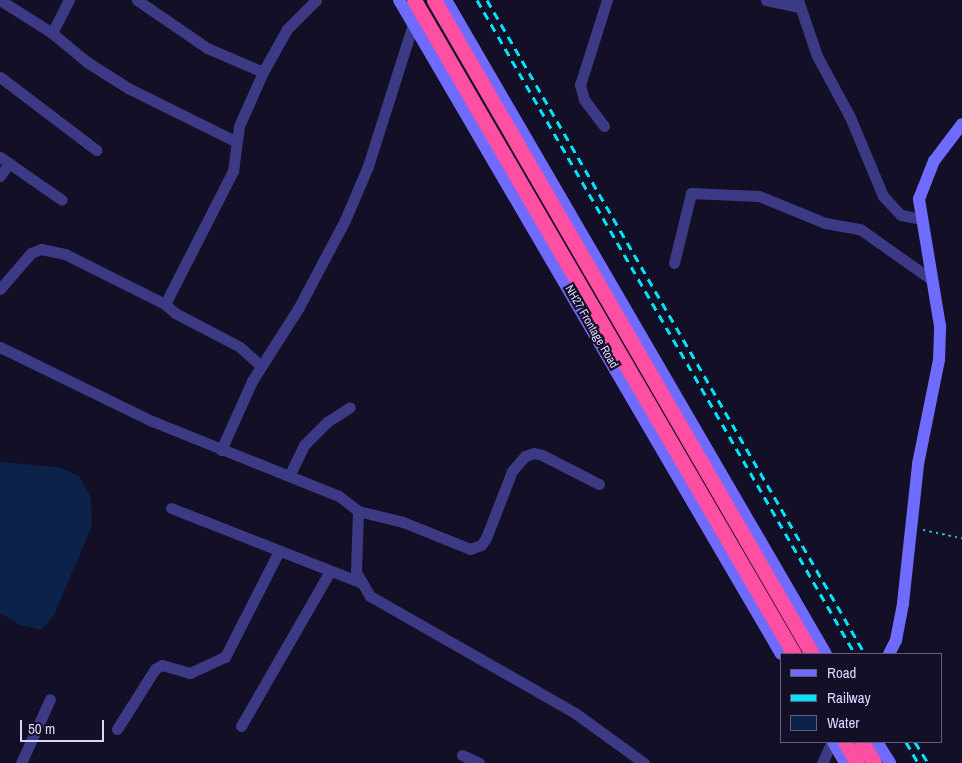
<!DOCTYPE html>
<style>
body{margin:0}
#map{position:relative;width:962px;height:763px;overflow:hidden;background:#130f26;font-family:"Archivo Narrow",sans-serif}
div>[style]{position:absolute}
.water>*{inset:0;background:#0c2248}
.path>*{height:2px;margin-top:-1px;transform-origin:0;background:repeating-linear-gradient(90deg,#2fb8b0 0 2.5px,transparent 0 6.5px)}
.street>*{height:11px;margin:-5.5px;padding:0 5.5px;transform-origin:5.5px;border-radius:5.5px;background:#3d3a85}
.secondary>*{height:12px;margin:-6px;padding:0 6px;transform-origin:6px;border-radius:6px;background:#6f6bff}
.highway>*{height:15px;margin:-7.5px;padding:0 7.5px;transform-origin:7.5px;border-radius:7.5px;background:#ff4fa3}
.rail>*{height:3px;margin-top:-1.5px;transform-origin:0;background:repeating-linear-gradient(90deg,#00e5ff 0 8px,transparent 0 14px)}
span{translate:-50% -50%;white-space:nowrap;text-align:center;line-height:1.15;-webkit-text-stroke:4.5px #130f26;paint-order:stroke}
.street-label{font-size:12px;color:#d9d4ff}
.legend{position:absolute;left:780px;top:653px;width:162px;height:90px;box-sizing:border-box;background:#130f26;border:1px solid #625e7d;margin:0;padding:6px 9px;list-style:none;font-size:15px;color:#d9d4ff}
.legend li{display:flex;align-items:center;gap:10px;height:25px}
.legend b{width:25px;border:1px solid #625e7d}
.scale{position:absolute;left:20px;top:720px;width:84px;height:22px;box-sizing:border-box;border:2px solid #d9d4ff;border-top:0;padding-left:6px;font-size:15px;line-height:18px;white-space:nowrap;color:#d9d4ff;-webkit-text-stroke:4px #130f26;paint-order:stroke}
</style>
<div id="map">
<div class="water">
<i style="clip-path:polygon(0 462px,58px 467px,79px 476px,91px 498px,92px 526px,54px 615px,41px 630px,20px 625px,0 613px)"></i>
</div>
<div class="path">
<i style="left:923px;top:530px;width:40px;rotate:12deg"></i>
</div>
<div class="street">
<i style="left:0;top:0;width:62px;rotate:32.4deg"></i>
<i style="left:52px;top:33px;width:37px;rotate:-63deg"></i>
<i style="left:137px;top:0;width:85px;rotate:34.4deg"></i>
<i style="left:207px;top:48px;width:61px;rotate:23.2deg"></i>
<i style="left:766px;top:0;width:34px;rotate:12deg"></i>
<i style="left:798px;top:0;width:59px;rotate:71.3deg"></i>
<i style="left:817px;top:56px;width:69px;rotate:61.6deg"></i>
<i style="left:850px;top:117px;width:86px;rotate:67.3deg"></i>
<i style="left:883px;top:196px;width:26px;rotate:47deg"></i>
<i style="left:901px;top:215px;width:20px;rotate:11deg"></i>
<i style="left:52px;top:33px;width:45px;rotate:39.6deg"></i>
<i style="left:87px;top:62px;width:49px;rotate:32.4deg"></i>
<i style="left:128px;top:88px;width:119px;rotate:26.4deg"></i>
<i style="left:0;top:77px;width:121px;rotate:37.2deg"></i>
<i style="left:604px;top:126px;width:34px;rotate:-127deg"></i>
<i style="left:584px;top:99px;width:15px;rotate:-106deg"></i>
<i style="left:580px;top:85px;width:89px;rotate:-72.4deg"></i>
<i style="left:0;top:157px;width:75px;rotate:34.7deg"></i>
<i style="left:0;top:176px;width:16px;rotate:-55deg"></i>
<i style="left:674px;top:263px;width:72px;rotate:-76.3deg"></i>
<i style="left:691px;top:193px;width:68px;rotate:2.5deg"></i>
<i style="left:759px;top:196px;width:71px;rotate:22.2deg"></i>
<i style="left:825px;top:223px;width:36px;rotate:10deg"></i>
<i style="left:860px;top:229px;width:88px;rotate:35.3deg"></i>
<i style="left:0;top:289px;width:48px;rotate:-49.3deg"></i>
<i style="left:31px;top:253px;width:11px;rotate:-22deg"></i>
<i style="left:41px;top:249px;width:25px;rotate:12deg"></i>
<i style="left:65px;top:254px;width:112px;rotate:26.6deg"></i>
<i style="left:0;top:347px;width:169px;rotate:26deg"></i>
<i style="left:152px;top:421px;width:201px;rotate:21.9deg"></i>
<i style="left:339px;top:496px;width:24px;rotate:38deg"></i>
<i style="left:358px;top:511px;width:61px;rotate:91.9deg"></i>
<i style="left:356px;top:572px;width:28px;rotate:60deg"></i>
<i style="left:370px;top:596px;width:236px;rotate:29.7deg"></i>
<i style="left:575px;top:713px;width:85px;rotate:35.9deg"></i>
<i style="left:261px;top:366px;width:28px;rotate:-138deg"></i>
<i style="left:240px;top:347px;width:73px;rotate:-152.4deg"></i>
<i style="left:175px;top:313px;width:13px;rotate:-138deg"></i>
<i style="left:165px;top:304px;width:149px;rotate:-62.9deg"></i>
<i style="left:233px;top:171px;width:45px;rotate:-82.4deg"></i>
<i style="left:239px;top:126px;width:59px;rotate:-66deg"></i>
<i style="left:263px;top:72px;width:49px;rotate:-60.8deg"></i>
<i style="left:287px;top:29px;width:41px;rotate:-45deg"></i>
<i style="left:221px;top:450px;width:76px;rotate:-65.8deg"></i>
<i style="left:252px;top:381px;width:88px;rotate:-57.6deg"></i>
<i style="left:299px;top:307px;width:98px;rotate:-62.1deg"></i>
<i style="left:345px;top:220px;width:59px;rotate:-66.9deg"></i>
<i style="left:368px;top:166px;width:149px;rotate:-72.4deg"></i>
<i style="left:289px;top:476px;width:34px;rotate:-64deg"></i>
<i style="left:304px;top:445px;width:33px;rotate:-45deg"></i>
<i style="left:327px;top:422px;width:27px;rotate:-33deg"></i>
<i style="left:171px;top:508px;width:203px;rotate:21.4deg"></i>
<i style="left:358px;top:511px;width:46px;rotate:13.7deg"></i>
<i style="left:403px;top:522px;width:72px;rotate:21.9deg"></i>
<i style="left:470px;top:549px;width:12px;rotate:-20deg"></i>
<i style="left:481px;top:545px;width:9px;rotate:-54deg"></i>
<i style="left:486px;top:538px;width:72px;rotate:-68.8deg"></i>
<i style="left:512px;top:471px;width:20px;rotate:-49deg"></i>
<i style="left:525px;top:456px;width:9px;rotate:-18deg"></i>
<i style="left:534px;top:453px;width:8px;rotate:14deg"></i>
<i style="left:542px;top:455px;width:64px;rotate:27deg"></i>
<i style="left:241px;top:726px;width:179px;rotate:-60.1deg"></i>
<i style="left:117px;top:729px;width:71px;rotate:-57.7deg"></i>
<i style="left:155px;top:669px;width:8px;rotate:-30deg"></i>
<i style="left:162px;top:665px;width:29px;rotate:16deg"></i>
<i style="left:190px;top:673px;width:38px;rotate:-25deg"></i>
<i style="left:225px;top:657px;width:119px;rotate:-63deg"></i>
<i style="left:462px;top:755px;width:19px;rotate:25deg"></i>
<i style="left:21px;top:763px;width:70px;rotate:-65.6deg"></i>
<i style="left:822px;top:763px;width:23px;rotate:-65deg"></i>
</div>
<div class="secondary">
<i style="left:399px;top:0;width:757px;rotate:59.71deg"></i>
<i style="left:446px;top:0;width:756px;rotate:59.84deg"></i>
<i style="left:889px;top:654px;width:16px;rotate:-63deg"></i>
<i style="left:896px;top:640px;width:38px;rotate:-79deg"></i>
<i style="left:903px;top:603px;width:140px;rotate:-83.8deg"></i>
<i style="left:918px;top:464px;width:106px;rotate:-78.6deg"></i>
<i style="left:939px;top:360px;width:34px;rotate:-88deg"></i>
<i style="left:940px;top:326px;width:129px;rotate:-99.4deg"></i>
<i style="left:919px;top:199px;width:41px;rotate:-68.5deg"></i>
<i style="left:934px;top:161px;width:46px;rotate:-52.9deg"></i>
<i style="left:833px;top:742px;width:24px;rotate:60deg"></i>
<i style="left:877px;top:742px;width:25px;rotate:58deg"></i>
</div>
<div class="highway">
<i style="left:414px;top:0;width:756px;rotate:59.84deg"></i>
<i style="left:434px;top:0;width:755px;rotate:59.97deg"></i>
<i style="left:845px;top:742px;width:24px;rotate:60deg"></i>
<i style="left:862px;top:742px;width:24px;rotate:60deg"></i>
</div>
<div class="rail">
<i style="left:477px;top:0;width:755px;rotate:59.97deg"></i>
<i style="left:487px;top:0;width:755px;rotate:59.97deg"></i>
<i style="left:906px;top:742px;width:24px;rotate:60deg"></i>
<i style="left:915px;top:742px;width:25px;rotate:58deg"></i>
</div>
<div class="street-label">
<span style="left:591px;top:327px;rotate:60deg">NH27 Frontage Road</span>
</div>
<ul class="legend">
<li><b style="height:6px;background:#6f6bff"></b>Road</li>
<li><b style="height:6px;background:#00e5ff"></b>Railway</li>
<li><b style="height:14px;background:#0c2248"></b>Water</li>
</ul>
<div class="scale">50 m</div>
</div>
